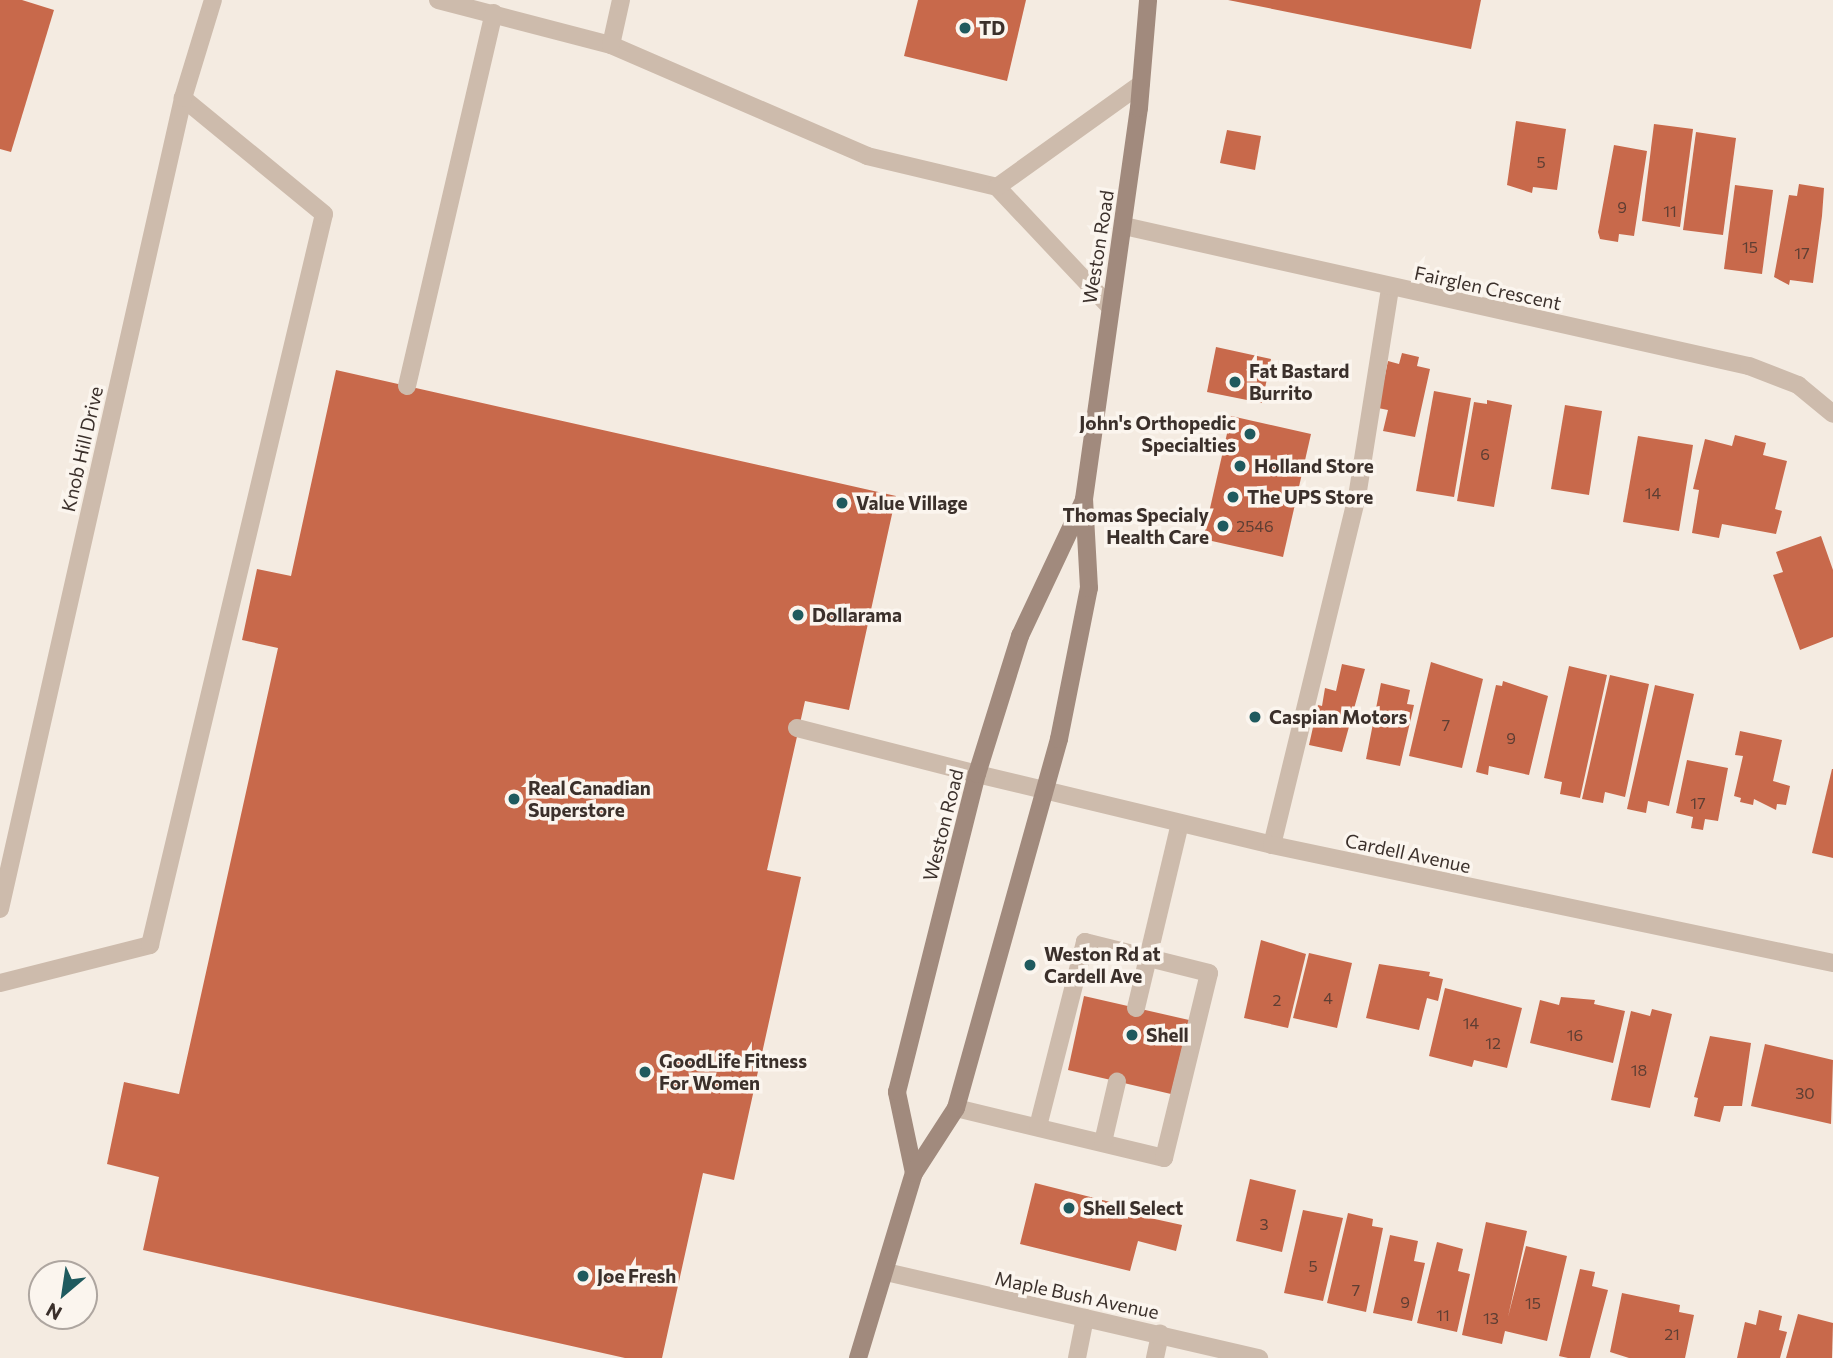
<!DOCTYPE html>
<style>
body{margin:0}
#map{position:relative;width:1833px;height:1358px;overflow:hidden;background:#f4ebe1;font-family:Commissioner,sans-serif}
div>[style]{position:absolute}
.building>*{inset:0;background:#c8694b}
.lane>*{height:18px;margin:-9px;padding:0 9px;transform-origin:9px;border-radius:9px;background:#cdbbac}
.street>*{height:18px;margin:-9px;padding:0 9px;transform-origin:9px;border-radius:9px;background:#cdbbac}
.secondary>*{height:18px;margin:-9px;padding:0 9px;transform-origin:9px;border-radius:9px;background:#a18a7d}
.dots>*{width:19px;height:19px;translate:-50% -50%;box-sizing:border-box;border:4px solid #fbf5ee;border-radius:50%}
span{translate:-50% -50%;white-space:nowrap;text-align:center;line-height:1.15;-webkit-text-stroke:7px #fbf5ee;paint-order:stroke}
.number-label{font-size:16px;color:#5e3e33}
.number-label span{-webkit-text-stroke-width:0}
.poi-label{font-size:19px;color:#3b302b;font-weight:700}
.left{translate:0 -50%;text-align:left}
.right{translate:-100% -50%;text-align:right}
.street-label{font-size:19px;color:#3b302b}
.north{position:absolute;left:28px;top:1260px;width:70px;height:70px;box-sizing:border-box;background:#fbf5ee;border:2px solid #aea6a0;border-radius:50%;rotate:209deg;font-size:19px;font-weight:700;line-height:28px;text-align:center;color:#3b302b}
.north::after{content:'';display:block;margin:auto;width:24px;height:32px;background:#1f5a5e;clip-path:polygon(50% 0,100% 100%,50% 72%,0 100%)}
</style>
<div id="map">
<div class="building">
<i style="clip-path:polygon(0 0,22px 0,54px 10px,11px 152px,0 149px)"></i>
<i style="clip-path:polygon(918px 0,1026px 0,1007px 81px,904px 56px)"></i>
<i style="clip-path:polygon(1228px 0,1481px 0,1471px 49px)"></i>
<i style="clip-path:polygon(1516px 121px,1566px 129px,1557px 190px,1533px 187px,1532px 193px,1507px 185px)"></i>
<i style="clip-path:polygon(1654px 124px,1693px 129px,1680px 227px,1642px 221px)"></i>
<i style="clip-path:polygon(1227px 130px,1261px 136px,1255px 170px,1220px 163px)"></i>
<i style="clip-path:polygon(1696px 132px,1736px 138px,1723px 235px,1683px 230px)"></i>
<i style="clip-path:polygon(1614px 145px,1647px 151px,1634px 236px,1619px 234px,1618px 242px,1600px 239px,1598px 232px)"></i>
<i style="clip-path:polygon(1799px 184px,1824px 188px,1822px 216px,1813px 283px,1790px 280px,1789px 285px,1774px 277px,1789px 195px,1797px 196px)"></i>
<i style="clip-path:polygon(1735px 185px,1773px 190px,1762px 274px,1724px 269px)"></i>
<i style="clip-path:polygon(1216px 347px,1271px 359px,1262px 403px,1207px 392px)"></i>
<i style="clip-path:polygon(1402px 353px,1419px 357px,1417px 366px,1430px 369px,1415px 437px,1383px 431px,1388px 410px,1378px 408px,1388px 361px,1399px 364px)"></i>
<i style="clip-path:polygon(336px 370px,896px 496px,849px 710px,805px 701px,767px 870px,801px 877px,734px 1180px,703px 1173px,662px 1358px,625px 1358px,143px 1250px,159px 1177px,107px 1164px,124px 1082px,179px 1094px,278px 648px,242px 640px,257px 569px,291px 576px)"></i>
<i style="clip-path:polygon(1434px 391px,1471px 398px,1454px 497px,1416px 491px)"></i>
<i style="clip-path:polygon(1487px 400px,1512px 405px,1494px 507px,1457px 501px,1474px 402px,1487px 404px)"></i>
<i style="clip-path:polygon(1565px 405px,1602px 411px,1589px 495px,1551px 489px)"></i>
<i style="clip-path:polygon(1231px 416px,1311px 434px,1283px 557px,1203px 539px)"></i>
<i style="clip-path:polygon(1735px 435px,1766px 443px,1763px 455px,1787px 461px,1775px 509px,1782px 511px,1776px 534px,1722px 524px,1719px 538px,1692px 533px,1699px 490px,1693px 489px,1705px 439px,1732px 446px)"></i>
<i style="clip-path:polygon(1638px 436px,1693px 445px,1679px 531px,1623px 522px)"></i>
<i style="clip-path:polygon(1821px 536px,1833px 570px,1833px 637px,1800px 650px,1773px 575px,1783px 572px,1776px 552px)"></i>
<i style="clip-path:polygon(1431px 662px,1483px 679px,1462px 768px,1409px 756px)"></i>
<i style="clip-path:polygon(1342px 664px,1365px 669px,1342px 752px,1309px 745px,1318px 705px,1322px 706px,1325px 688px,1336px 691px)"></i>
<i style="clip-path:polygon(1569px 666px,1607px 675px,1580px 798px,1560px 794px,1562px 782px,1544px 778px)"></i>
<i style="clip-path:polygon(1610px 675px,1649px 684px,1625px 797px,1605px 792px,1603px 803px,1582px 799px)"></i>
<i style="clip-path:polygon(1503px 681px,1548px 696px,1529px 775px,1489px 766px,1488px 775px,1476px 772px,1496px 685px,1502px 686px)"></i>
<i style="clip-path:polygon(1381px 683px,1410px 690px,1407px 704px,1414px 705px,1400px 766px,1366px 759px)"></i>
<i style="clip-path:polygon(1655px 685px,1694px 694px,1669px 806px,1648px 801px,1646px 813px,1627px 809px)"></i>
<i style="clip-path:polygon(1740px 731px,1782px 740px,1773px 781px,1790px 786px,1786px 805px,1777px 804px,1776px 810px,1754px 799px,1753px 805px,1740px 802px,1741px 798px,1734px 796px,1743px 756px,1735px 755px)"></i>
<i style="clip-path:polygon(1687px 760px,1728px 768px,1718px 821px,1705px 819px,1703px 830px,1691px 828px,1693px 817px,1676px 813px)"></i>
<i style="clip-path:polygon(1832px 769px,1833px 769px,1833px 858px,1812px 853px)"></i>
<i style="clip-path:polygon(1261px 940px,1306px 954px,1288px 1028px,1244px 1018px)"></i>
<i style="clip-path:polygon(1309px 953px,1352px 963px,1337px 1028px,1293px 1018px)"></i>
<i style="clip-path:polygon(1379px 964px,1430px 972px,1429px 976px,1443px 979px,1438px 1001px,1427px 998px,1419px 1030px,1366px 1018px)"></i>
<i style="clip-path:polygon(1445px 988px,1522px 1008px,1507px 1068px,1474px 1060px,1472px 1067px,1429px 1056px)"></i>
<i style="clip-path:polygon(1084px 996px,1189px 1020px,1171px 1094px,1068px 1070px)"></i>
<i style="clip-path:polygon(1561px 997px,1595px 1000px,1594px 1004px,1625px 1011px,1613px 1063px,1530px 1043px,1540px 1000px,1559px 1005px)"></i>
<i style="clip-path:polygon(1652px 1009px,1672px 1014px,1650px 1108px,1611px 1100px,1631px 1011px,1650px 1016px)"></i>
<i style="clip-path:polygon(1710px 1036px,1751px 1043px,1742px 1106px,1724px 1106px,1720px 1122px,1694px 1116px,1698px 1098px,1694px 1097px)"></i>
<i style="clip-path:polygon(1765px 1044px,1833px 1060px,1831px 1124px,1751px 1106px)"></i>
<i style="clip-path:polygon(1250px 1179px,1296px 1190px,1282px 1252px,1236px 1241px)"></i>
<i style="clip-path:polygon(1035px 1183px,1142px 1210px,1141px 1216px,1182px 1225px,1176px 1251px,1138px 1241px,1130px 1271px,1020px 1244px)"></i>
<i style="clip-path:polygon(1303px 1210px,1343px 1218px,1323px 1301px,1284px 1293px)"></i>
<i style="clip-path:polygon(1348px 1213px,1373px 1219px,1372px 1226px,1383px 1228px,1366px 1312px,1327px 1303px)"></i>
<i style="clip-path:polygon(1486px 1222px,1527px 1231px,1508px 1317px,1526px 1246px,1567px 1256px,1547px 1341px,1505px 1331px,1502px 1344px,1462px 1335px)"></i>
<i style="clip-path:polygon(1390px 1235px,1418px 1241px,1414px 1261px,1425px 1263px,1412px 1321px,1373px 1313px)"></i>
<i style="clip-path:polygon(1437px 1242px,1463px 1249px,1458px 1271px,1470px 1274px,1457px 1332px,1417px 1323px)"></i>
<i style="clip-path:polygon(1580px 1269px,1595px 1272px,1592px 1286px,1608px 1290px,1590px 1358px,1568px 1358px,1559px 1356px)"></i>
<i style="clip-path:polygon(1622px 1293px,1680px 1305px,1679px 1312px,1694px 1315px,1685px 1358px,1629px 1358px,1610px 1352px)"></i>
<i style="clip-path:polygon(1759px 1310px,1782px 1316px,1779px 1330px,1787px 1332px,1780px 1358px,1737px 1358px,1745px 1322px,1756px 1325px)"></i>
<i style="clip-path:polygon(1798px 1314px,1833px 1323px,1832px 1358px,1786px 1358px)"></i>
</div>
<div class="lane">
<i style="left:438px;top:0;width:179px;rotate:14.6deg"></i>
<i style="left:611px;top:45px;width:279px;rotate:23.4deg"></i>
<i style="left:867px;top:156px;width:134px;rotate:13.4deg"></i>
<i style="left:997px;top:187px;width:163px;rotate:46.7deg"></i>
<i style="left:611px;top:45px;width:46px;rotate:-77.5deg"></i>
<i style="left:997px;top:187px;width:177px;rotate:-35.6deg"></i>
<i style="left:407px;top:386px;width:383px;rotate:-76.9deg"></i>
<i style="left:797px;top:728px;width:186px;rotate:14.3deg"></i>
<i style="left:1272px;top:845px;width:358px;rotate:-76.3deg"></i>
<i style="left:1357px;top:497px;width:212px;rotate:-81deg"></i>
<i style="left:0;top:983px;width:155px;rotate:-14.2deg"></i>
<i style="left:150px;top:945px;width:751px;rotate:-76.61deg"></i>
<i style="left:324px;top:214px;width:183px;rotate:-140.6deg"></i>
<i style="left:1136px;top:1008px;width:190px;rotate:-76.6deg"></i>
<i style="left:956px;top:1108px;width:214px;rotate:13.5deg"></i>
<i style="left:1164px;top:1158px;width:190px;rotate:-76.3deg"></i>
<i style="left:1209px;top:973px;width:128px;rotate:-166deg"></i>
<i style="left:1085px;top:942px;width:190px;rotate:104.3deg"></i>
<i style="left:1103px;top:1142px;width:62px;rotate:-76.9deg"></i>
<i style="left:1077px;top:1358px;width:41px;rotate:-78.7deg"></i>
<i style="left:1155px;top:1358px;width:25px;rotate:-78deg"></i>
</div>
<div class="street">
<i style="left:1124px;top:226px;width:640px;rotate:12.63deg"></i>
<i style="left:1749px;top:366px;width:53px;rotate:21.2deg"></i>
<i style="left:1798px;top:385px;width:45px;rotate:39.6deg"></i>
<i style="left:977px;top:774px;width:303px;rotate:13.5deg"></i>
<i style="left:1272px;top:845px;width:573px;rotate:11.88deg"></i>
<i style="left:0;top:909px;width:831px;rotate:-77.28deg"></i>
<i style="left:183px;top:98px;width:102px;rotate:-73deg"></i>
<i style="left:886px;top:1272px;width:383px;rotate:13deg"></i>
</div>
<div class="secondary">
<i style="left:914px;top:1173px;width:83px;rotate:-101.9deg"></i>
<i style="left:897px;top:1092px;width:328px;rotate:-75.9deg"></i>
<i style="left:977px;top:774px;width:145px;rotate:-72.7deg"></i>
<i style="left:1020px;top:636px;width:148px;rotate:-64.8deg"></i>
<i style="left:858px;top:1358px;width:193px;rotate:-73.2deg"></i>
<i style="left:914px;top:1173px;width:77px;rotate:-57.1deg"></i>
<i style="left:956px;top:1108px;width:383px;rotate:-74.4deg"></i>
<i style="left:1059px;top:739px;width:154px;rotate:-78.8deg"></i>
<i style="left:1089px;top:588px;width:89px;rotate:-93.2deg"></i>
<i style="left:1084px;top:499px;width:395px;rotate:-82deg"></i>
<i style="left:1139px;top:108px;width:108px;rotate:-85.2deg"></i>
</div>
<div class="dots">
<i style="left:965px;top:28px;background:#1f5a5e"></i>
<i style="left:1235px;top:382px;background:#1f5a5e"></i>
<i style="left:1250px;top:434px;background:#1f5a5e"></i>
<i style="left:1240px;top:466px;background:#1f5a5e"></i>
<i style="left:1233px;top:497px;background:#1f5a5e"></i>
<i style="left:842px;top:503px;background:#1f5a5e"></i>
<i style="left:1223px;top:526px;background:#1f5a5e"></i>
<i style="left:798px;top:615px;background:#1f5a5e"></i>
<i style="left:1255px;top:717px;background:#1f5a5e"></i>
<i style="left:514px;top:799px;background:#1f5a5e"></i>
<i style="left:1030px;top:965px;background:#1f5a5e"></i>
<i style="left:1132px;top:1035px;background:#1f5a5e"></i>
<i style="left:645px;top:1072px;background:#1f5a5e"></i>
<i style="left:1069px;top:1208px;background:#1f5a5e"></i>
<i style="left:583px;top:1276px;background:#1f5a5e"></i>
</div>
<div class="number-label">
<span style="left:1541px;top:162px">5</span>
<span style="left:1622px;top:207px">9</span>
<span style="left:1670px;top:211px">11</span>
<span style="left:1750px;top:247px">15</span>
<span style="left:1802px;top:253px">17</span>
<span style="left:1485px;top:454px">6</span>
<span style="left:1653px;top:493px">14</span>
<span style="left:1255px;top:526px">2546</span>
<span style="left:1446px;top:725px">7</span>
<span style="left:1511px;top:738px">9</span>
<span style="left:1698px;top:803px">17</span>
<span style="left:1328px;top:998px">4</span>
<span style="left:1277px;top:1000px">2</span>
<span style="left:1471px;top:1023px">14</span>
<span style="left:1575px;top:1035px">16</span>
<span style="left:1493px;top:1043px">12</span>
<span style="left:1639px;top:1070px">18</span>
<span style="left:1805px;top:1093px">30</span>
<span style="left:1264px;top:1224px">3</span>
<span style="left:1313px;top:1266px">5</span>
<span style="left:1356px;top:1290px">7</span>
<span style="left:1405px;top:1302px">9</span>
<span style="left:1533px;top:1303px">15</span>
<span style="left:1443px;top:1315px">11</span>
<span style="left:1491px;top:1318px">13</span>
<span style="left:1672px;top:1334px">21</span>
</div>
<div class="poi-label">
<span class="left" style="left:979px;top:28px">TD</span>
<span class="left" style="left:1249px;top:382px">Fat Bastard<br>Burrito</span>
<span class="right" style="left:1236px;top:434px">John's Orthopedic<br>Specialties</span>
<span class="left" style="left:1254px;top:466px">Holland Store</span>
<span class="left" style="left:1247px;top:497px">The UPS Store</span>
<span class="left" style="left:856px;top:503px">Value Village</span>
<span class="right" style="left:1209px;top:526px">Thomas Specialy<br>Health Care</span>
<span class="left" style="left:812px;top:615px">Dollarama</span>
<span class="left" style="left:1269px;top:717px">Caspian Motors</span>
<span class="left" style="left:528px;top:799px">Real Canadian<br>Superstore</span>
<span class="left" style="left:1044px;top:965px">Weston Rd at<br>Cardell Ave</span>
<span class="left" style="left:1146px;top:1035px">Shell</span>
<span class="left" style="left:659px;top:1072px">GoodLife Fitness<br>For Women</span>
<span class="left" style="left:1083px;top:1208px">Shell Select</span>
<span class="left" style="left:597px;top:1276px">Joe Fresh</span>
</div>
<div class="street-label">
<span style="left:1098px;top:247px;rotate:-81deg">Weston Road</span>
<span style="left:1488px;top:288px;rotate:12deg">Fairglen Crescent</span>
<span style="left:82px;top:449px;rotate:-77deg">Knob Hill Drive</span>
<span style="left:943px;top:825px;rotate:-76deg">Weston Road</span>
<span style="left:1408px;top:853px;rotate:12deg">Cardell Avenue</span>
<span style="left:1077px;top:1295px;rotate:12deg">Maple Bush Avenue</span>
</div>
<div class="north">N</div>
</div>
